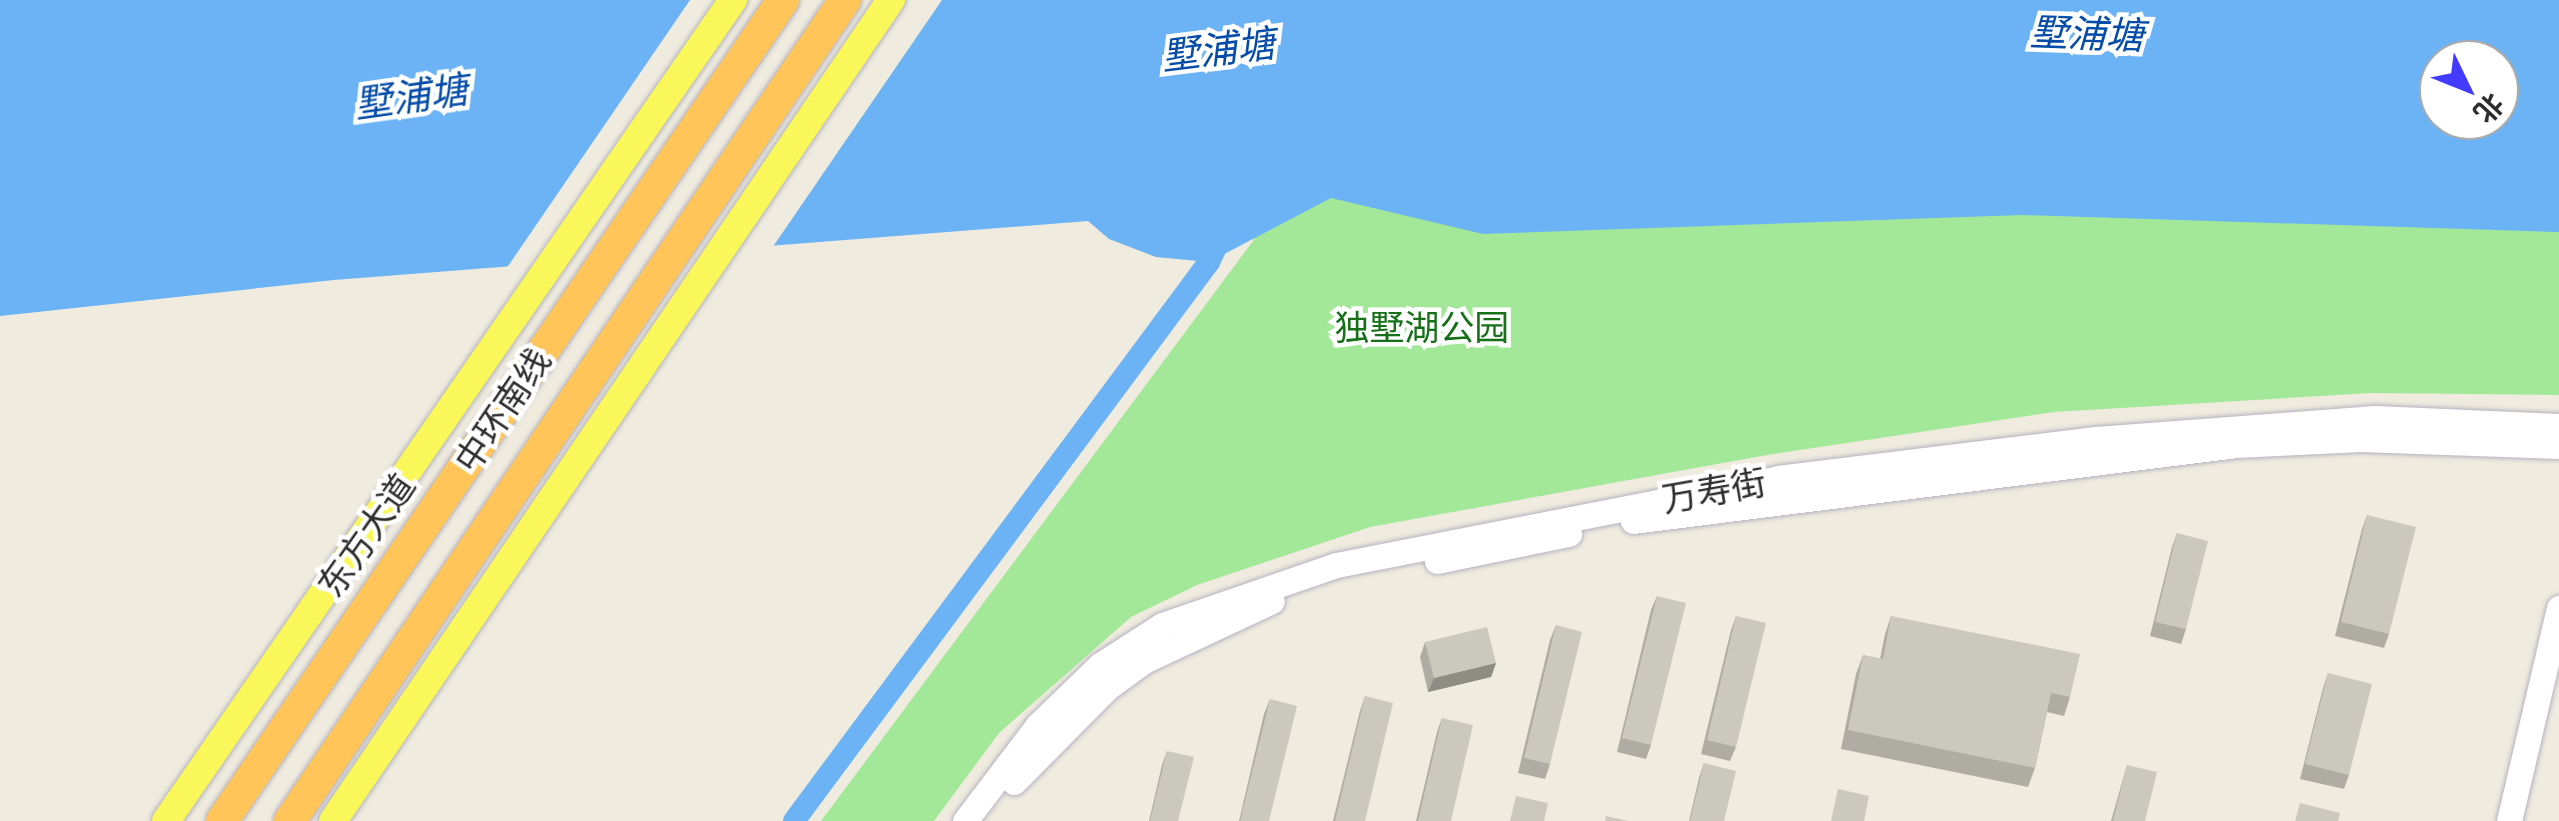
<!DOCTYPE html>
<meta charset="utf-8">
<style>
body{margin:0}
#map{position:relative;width:2559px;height:821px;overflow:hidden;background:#efebde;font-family:"Noto Sans","Noto Sans SC",sans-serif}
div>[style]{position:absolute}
.green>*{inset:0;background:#a2e898}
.water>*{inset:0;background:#6cb3f6}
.pier>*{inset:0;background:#efebde}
.canal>*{height:22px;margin:-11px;padding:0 11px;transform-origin:11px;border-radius:11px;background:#6cb3f6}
.roads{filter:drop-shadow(0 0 2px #b3b2c1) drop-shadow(0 0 2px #b3b2c1)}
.secondary>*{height:25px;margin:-12.5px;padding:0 12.5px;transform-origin:12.5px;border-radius:12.5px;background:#fff}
.primary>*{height:28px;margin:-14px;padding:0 14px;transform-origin:14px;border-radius:14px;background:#f9f759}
.highway>*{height:32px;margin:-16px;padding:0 16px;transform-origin:16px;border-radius:16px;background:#ffc559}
.wall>*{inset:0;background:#afada3}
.shaded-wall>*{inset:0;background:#8e8d84}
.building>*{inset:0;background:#cbc9bd}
span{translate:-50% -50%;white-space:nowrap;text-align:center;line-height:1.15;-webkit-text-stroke:9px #fff;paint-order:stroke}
.park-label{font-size:35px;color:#167017}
.street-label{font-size:35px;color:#2d2d2d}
.water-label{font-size:38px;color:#054ca8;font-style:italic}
.north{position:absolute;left:2419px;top:40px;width:100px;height:100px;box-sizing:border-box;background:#fff;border:2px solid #ababab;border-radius:50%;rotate:133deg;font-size:28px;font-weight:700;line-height:40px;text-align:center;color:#2d2d2d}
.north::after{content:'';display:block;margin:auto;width:35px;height:45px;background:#423bff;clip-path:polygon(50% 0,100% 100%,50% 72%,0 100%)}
</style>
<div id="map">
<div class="green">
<i style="clip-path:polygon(2559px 159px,2559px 395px,2371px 393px,2054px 412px,1767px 455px,1370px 527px,1197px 585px,1131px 617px,999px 733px,934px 821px,821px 821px,1253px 241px,1280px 178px)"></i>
</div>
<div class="water">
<i style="clip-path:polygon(evenodd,0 0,2559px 0,2559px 232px,2022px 215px,1483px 234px,1331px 198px,1209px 262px,1156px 257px,1109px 239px,1088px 221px,334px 280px,0 316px,0 0,2439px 60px,2499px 60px,2499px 120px,2439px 120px,2439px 60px)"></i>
</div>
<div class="pier">
<i style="clip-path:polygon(690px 0,942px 0,770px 251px,504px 272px)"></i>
</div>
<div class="canal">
<i style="left:794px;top:821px;width:696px;rotate:-53.41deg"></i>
<i style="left:1209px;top:262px;width:30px;rotate:-64deg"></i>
</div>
<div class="roads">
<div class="secondary">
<i style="left:1633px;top:521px;width:608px;rotate:-7.18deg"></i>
<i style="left:2236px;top:445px;width:124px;rotate:-2.8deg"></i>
<i style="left:2360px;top:439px;width:199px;rotate:2deg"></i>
<i style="left:1437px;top:561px;width:135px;rotate:-11.6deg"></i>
<i style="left:1014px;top:782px;width:132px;rotate:-45.3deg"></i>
<i style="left:1107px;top:688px;width:46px;rotate:-36.1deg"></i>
<i style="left:1144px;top:661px;width:141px;rotate:-25.1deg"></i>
<i style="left:965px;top:821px;width:121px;rotate:-52.8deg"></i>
<i style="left:1038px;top:725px;width:86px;rotate:-44.1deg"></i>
<i style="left:1100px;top:665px;width:74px;rotate:-32.8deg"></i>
<i style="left:1162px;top:625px;width:184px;rotate:-19deg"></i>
<i style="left:1336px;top:565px;width:450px;rotate:-11.1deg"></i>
<i style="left:1778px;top:478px;width:320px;rotate:-7deg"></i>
<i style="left:2096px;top:439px;width:280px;rotate:-4.3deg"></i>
<i style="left:2375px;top:418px;width:184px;rotate:2.5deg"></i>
<i style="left:2509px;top:821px;width:219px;rotate:-76.8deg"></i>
</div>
<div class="primary">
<i style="left:166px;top:821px;width:998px;rotate:-55.37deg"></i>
<i style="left:333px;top:821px;width:993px;rotate:-55.8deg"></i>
</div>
<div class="highway">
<i style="left:222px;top:821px;width:994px;rotate:-55.65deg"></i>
<i style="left:290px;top:821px;width:991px;rotate:-55.94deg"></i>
</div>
</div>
<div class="wall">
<i style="clip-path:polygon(2367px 515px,2389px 634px,2384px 648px,2335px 636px,2362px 529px)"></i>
<i style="clip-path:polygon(2177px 533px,2186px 629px,2181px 644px,2150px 636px,2172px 547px)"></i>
<i style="clip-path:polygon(1657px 596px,1651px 745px,1646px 759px,1617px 752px,1651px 610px)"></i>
<i style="clip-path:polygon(1736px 616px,1736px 747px,1730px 761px,1701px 754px,1731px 630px)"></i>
<i style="clip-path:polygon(1891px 616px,2070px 697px,2064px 716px,2047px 712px,2035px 768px,2028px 787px,1841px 749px,1856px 674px,1863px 655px,1880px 659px,1885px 634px)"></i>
<i style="clip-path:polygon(1556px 625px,1550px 764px,1545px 779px,1518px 773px,1550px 640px)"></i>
<i style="clip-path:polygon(1425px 642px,1496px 663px,1491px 677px,1428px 692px,1420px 657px)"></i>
<i style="clip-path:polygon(2328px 673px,2349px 775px,2344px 789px,2300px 779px,2323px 688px)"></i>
<i style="clip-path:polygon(1365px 696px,1365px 821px,1333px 821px,1360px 711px)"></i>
<i style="clip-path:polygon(1270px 699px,1269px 821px,1239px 821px,1264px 714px)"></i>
<i style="clip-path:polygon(1442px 718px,1451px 821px,1416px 821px,1437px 732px)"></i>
<i style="clip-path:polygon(1167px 751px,1178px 821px,1149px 821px,1162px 765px)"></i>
<i style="clip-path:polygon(1704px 763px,1724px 821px,1689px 821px,1699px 778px)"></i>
<i style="clip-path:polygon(2127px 765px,2145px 821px,2111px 821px)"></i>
</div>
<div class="shaded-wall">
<i style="clip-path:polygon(1496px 663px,1491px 677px,1428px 692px,1434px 678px)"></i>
</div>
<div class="building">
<i style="clip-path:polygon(2367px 515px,2416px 527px,2389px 634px,2341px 622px)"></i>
<i style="clip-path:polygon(2177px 533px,2208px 541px,2186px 629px,2155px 622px)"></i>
<i style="clip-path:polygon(1657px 596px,1686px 603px,1651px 745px,1622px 738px)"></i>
<i style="clip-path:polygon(1736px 616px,1766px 623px,1736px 747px,1707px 740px)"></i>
<i style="clip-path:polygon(1891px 616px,2080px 654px,2070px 697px,2051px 693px,2035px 768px,1848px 730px,1863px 655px,1883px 659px)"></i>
<i style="clip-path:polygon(1556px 625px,1582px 632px,1550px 764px,1524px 758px)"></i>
<i style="clip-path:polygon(1487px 627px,1496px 663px,1434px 678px,1425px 642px)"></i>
<i style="clip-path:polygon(2328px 673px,2372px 684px,2349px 775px,2305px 764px)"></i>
<i style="clip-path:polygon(1365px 696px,1393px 703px,1365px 821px,1335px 821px)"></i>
<i style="clip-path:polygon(1270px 699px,1297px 706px,1269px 821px,1240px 821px)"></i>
<i style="clip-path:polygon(1442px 718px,1473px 725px,1451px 821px,1418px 821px)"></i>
<i style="clip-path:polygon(1167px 751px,1194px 757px,1178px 821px,1150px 821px)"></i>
<i style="clip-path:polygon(1704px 763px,1736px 771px,1724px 821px,1690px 821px)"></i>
<i style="clip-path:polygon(2127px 765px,2157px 772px,2145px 821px,2113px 821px)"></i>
<i style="clip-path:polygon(1838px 789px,1869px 796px,1864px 821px,1831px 821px)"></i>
<i style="clip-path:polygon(1516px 796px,1548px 803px,1544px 821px,1510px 821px)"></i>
<i style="clip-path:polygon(2300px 803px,2340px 813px,2338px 821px,2295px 821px)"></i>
<i style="clip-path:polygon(1606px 816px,1628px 821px,1605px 821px)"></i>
</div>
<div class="park-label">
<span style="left:1422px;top:327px">独墅湖公园</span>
</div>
<div class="street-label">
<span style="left:502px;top:410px;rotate:-56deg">中环南线</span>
<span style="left:1714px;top:490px;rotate:-10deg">万寿街</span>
<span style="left:366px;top:535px;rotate:-55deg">东方大道</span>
</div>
<div class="water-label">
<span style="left:2087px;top:33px;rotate:2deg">墅浦塘</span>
<span style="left:1218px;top:49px;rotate:-7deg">墅浦塘</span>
<span style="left:411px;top:96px;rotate:-8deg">墅浦塘</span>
</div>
<div class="north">北</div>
</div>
